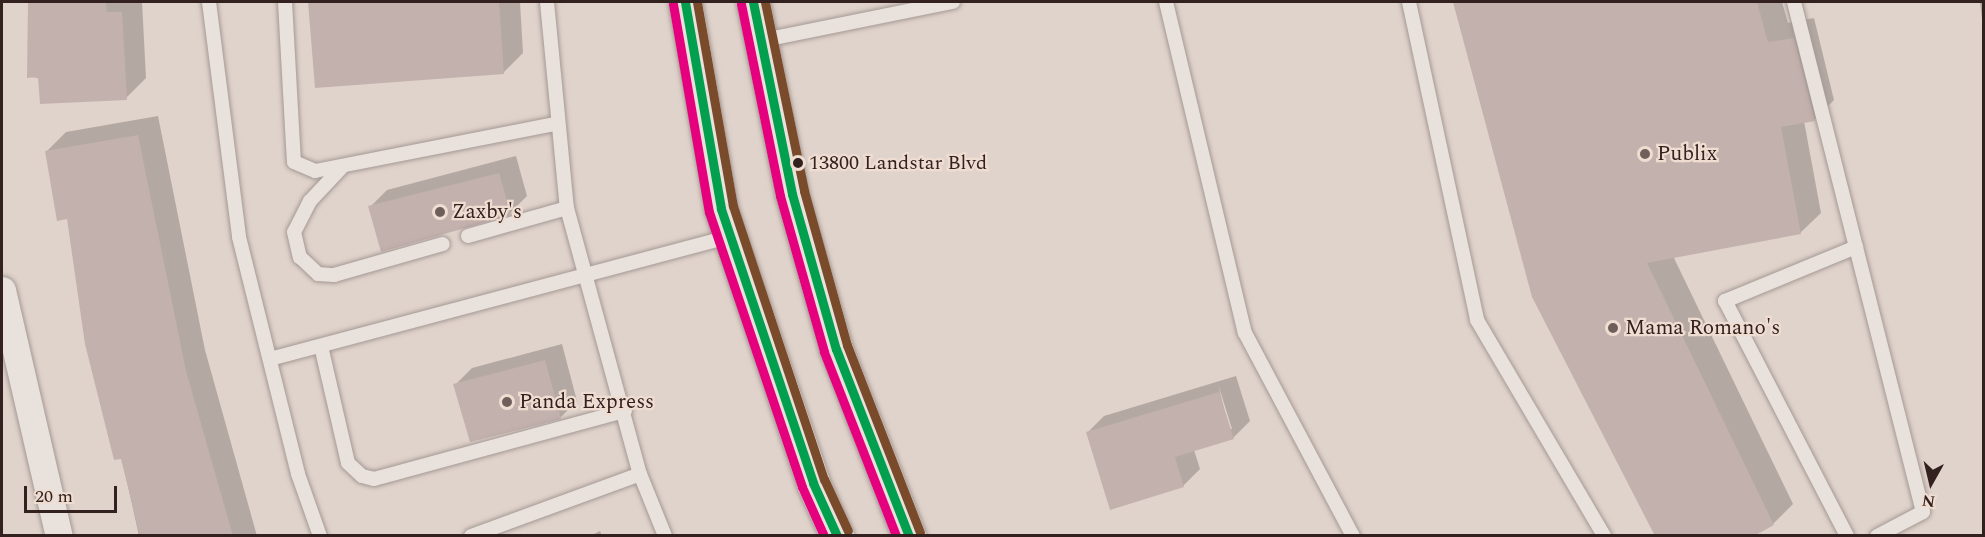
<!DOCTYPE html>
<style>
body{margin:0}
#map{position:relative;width:1985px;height:537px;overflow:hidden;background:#e0d3cb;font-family:Spectral,serif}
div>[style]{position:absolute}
.shadow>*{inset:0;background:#0003}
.building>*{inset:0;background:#c3b1ad}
.roads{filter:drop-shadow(0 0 2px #a59995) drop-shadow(0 0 2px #a59995)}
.service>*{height:14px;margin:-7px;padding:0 7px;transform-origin:7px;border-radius:7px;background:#e8e1dc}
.minor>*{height:27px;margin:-13.5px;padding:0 13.5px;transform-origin:13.5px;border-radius:13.5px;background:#e8e1dc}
.secondary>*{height:33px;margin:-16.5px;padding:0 16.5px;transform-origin:16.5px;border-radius:16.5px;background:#e8e1dc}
.bus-1>*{height:9px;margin:-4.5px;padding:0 4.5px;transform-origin:4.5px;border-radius:4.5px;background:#029f4e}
.bus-2>*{height:9px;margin:-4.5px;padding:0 4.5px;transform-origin:4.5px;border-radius:4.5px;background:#e5007d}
.bus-3>*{height:9px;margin:-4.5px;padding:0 4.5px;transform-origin:4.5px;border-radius:4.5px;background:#7a4b2a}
.dots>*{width:16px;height:16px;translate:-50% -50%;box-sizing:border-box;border:3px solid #f0ddd2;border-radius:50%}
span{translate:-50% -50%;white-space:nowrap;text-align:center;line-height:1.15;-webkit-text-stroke:4.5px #f0ddd2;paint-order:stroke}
.bus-label{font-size:20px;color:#32211e}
.left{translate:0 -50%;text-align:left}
.poi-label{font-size:21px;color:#32211e}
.frame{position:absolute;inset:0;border:3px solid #32211e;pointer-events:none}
.north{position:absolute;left:1901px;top:453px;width:60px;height:60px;-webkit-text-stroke:4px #f0ddd2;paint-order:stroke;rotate:188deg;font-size:16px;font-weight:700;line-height:24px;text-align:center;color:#32211e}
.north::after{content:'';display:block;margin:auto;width:21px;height:27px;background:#32211e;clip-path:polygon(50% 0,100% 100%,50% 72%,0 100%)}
.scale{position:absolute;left:24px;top:486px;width:93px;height:27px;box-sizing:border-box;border:3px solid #32211e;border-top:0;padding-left:8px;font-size:18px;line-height:21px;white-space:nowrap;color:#32211e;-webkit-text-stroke:4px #f0ddd2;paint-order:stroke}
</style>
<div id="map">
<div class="shadow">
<i style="clip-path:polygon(28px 2px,142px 2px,146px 78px,126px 98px,29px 76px)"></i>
<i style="clip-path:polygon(310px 2px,520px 2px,523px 53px,503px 73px,316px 86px)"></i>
<i style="clip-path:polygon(1456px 2px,1782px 2px,1788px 23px,1814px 18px,1834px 100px,1814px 120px,1804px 121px,1821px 213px,1800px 233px,1673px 256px,1793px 504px,1773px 524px)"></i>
<i style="clip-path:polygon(1980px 2px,1984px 2px,1984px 36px)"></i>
<i style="clip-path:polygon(158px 116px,205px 350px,257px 536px,139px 536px,69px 217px,46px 152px,66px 132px)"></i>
<i style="clip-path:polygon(516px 156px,527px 196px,510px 213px,370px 207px,387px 190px)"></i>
<i style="clip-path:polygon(562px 344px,577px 401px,560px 418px,455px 385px,472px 368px)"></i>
<i style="clip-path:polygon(evenodd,1236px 376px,1250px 421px,1233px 438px,1194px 450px,1200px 469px,1183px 486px,1087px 433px,1104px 416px,1236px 376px,1218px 384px,1232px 429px,1229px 429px,1218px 384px)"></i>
<i style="clip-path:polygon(600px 531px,602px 536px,590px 536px)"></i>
</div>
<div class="building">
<i style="clip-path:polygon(28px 2px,106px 2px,107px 12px,122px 12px,127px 100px,40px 104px,38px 77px,27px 78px)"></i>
<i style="clip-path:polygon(308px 2px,499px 2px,504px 74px,315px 88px)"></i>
<i style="clip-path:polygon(1453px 2px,1757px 2px,1768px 42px,1794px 38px,1815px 121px,1781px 127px,1801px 234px,1647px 263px,1774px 525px,1754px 536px,1655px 536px,1532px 297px)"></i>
<i style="clip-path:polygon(138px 135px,186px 371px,233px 536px,140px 536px,121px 459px,114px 460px,85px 344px,67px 219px,57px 221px,45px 151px)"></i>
<i style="clip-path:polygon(499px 173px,511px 215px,381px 252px,368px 206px)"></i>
<i style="clip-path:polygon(545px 360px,561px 419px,470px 442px,453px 384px)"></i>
<i style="clip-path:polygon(1219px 392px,1234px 439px,1175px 457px,1184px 487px,1110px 510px,1086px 432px)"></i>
</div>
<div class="roads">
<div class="service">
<i style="left:209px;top:2px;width:237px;rotate:82.7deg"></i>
<i style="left:239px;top:237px;width:244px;rotate:76deg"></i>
<i style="left:298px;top:474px;width:66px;rotate:70.5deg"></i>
<i style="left:285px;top:2px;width:160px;rotate:86.8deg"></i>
<i style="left:294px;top:162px;width:23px;rotate:23deg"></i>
<i style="left:315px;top:171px;width:245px;rotate:-11.1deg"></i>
<i style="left:547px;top:2px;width:207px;rotate:84.5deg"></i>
<i style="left:567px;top:208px;width:276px;rotate:74.7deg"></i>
<i style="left:1166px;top:2px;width:340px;rotate:76.6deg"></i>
<i style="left:1245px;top:333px;width:230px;rotate:62deg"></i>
<i style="left:1409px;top:2px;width:325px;rotate:77.9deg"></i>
<i style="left:1477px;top:320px;width:251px;rotate:59.5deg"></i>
<i style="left:1794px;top:2px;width:526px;rotate:75.81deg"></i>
<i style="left:1923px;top:512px;width:52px;rotate:152.4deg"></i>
<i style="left:759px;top:41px;width:198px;rotate:-11.4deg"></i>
<i style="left:343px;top:166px;width:48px;rotate:133.3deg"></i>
<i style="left:310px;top:201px;width:35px;rotate:117deg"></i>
<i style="left:294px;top:232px;width:26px;rotate:77deg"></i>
<i style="left:300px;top:257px;width:25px;rotate:43deg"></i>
<i style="left:318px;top:274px;width:16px;rotate:4deg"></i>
<i style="left:334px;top:275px;width:113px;rotate:-15.9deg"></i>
<i style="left:468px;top:236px;width:103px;rotate:-15.8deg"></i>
<i style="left:321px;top:346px;width:120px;rotate:77deg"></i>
<i style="left:348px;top:463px;width:19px;rotate:43deg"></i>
<i style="left:362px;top:476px;width:12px;rotate:14deg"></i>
<i style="left:374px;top:479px;width:260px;rotate:-15.2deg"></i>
<i style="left:270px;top:359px;width:476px;rotate:-14.9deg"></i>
<i style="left:471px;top:536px;width:180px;rotate:-20.1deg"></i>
<i style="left:640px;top:474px;width:67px;rotate:68deg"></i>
<i style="left:1847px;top:536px;width:265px;rotate:-117.4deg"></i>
<i style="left:1725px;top:301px;width:142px;rotate:-22.4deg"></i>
</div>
<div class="minor">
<i style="left:2px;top:290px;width:253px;rotate:77deg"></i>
</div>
<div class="secondary">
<i style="left:685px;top:2px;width:210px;rotate:80.1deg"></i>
<i style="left:721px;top:209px;width:289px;rotate:71.4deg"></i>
<i style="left:813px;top:483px;width:58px;rotate:65.6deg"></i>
<i style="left:753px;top:2px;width:196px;rotate:78.5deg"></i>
<i style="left:792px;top:194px;width:161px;rotate:74.2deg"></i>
<i style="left:836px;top:349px;width:201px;rotate:68.7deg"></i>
</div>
</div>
<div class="bus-1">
<i style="left:685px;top:2px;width:210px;rotate:80.1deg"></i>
<i style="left:721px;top:209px;width:289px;rotate:71.4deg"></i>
<i style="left:813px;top:483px;width:58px;rotate:65.6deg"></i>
<i style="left:753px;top:2px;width:196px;rotate:78.5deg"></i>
<i style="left:792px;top:194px;width:161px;rotate:74.2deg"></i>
<i style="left:836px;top:349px;width:201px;rotate:68.7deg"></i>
</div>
<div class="bus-2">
<i style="left:673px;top:4px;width:211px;rotate:80.2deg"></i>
<i style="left:709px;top:212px;width:290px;rotate:71.3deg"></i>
<i style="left:802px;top:487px;width:54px;rotate:65.8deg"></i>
<i style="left:741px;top:4px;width:196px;rotate:78.5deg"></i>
<i style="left:780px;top:196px;width:162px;rotate:74.2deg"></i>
<i style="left:824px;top:352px;width:198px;rotate:68.6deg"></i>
</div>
<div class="bus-3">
<i style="left:697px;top:2px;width:207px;rotate:80deg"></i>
<i style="left:733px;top:206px;width:288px;rotate:71.6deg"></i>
<i style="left:824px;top:479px;width:57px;rotate:65.2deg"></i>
<i style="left:765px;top:2px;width:193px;rotate:78.3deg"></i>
<i style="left:804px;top:191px;width:160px;rotate:74.4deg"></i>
<i style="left:847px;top:345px;width:201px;rotate:68.7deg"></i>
</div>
<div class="dots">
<i style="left:1645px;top:154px;background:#6f5f5b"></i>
<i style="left:798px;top:163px;background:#32211e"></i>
<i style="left:440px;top:212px;background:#6f5f5b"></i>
<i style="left:1613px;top:328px;background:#6f5f5b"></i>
<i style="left:507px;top:402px;background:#6f5f5b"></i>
</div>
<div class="bus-label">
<span class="left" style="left:809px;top:163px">13800 Landstar Blvd</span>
</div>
<div class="poi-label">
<span class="left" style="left:1657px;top:154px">Publix</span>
<span class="left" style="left:452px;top:212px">Zaxby's</span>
<span class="left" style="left:1625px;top:328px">Mama Romano's</span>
<span class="left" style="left:519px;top:402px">Panda Express</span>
</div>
<div class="frame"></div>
<div class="north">N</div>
<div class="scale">20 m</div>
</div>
